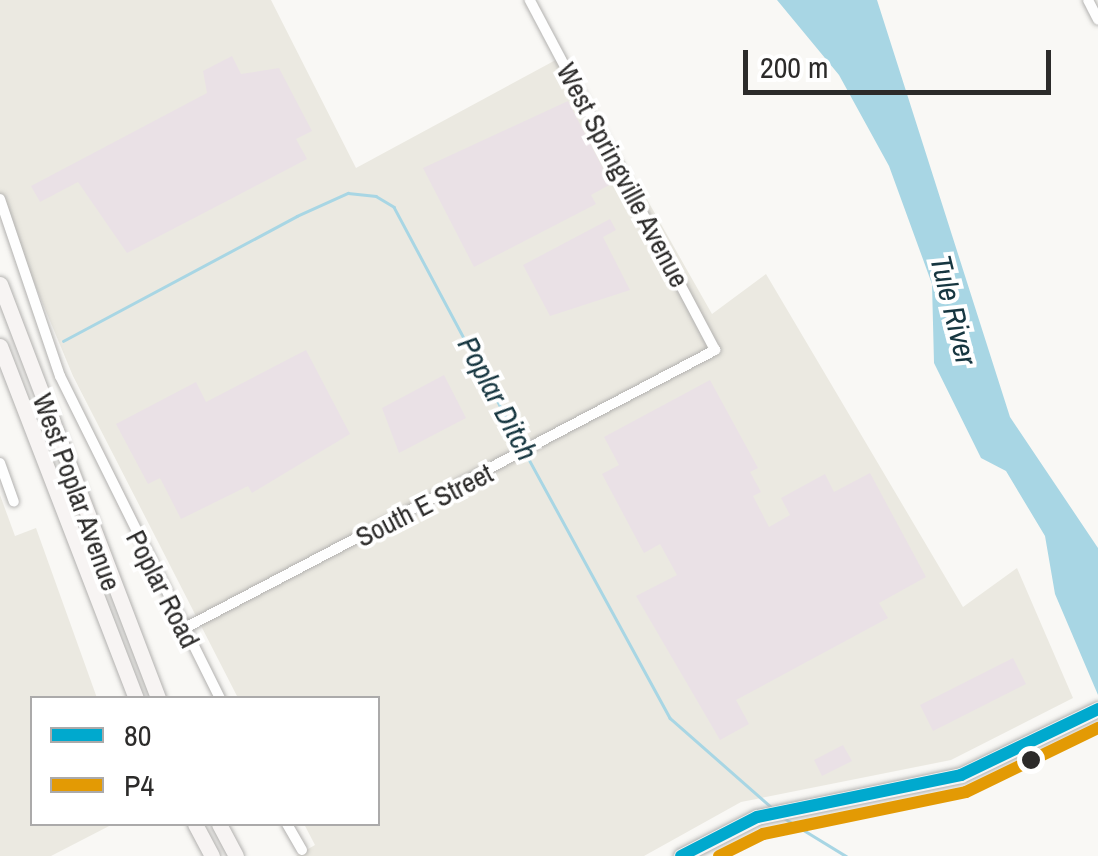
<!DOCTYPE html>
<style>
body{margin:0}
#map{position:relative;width:1098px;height:856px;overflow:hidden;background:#f9f8f5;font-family:"Archivo Narrow",sans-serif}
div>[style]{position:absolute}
.built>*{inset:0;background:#ebe9e1}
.water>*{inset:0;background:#a8d6e4}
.stream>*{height:2.5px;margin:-1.25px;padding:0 1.25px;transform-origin:1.25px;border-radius:1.25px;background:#a8d6e4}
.building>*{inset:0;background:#eae1e6}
.roads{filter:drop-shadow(0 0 2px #b2b1af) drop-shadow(0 0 2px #b2b1af)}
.street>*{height:10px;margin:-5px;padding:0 5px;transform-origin:5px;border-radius:5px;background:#fefefe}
.secondary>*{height:15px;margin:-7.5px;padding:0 7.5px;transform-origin:7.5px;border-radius:7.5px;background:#f7f4f3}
.bus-1>*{height:12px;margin:-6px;padding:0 6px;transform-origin:6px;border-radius:6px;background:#00a9ce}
.bus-2>*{height:12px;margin:-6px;padding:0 6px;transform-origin:6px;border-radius:6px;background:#e39a04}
.dots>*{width:28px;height:28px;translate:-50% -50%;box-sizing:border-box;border:5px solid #fff;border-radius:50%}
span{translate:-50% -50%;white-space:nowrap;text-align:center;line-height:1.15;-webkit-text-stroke:8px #fff;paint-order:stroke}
.street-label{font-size:28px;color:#2c2b2a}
.water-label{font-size:30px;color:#163640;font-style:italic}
.legend{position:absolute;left:30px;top:696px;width:350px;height:130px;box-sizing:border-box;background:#fff;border:2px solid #abaaaa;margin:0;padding:12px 18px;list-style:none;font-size:30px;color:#2c2b2a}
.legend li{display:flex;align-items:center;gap:20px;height:50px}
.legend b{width:50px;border:2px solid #abaaaa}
.scale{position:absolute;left:743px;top:50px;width:308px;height:45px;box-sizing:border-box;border:5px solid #2c2b2a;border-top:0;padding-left:12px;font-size:30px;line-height:35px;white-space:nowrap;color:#2c2b2a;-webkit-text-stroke:8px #fff;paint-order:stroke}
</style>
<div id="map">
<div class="built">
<i style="clip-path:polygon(0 0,271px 0,356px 168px,565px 55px,712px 314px,766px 274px,963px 607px,1017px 568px,1073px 698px,951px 760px,741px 802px,644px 856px,296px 856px,315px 845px,304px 824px,378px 824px,378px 698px,238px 698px,73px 376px,0 201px)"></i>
<i style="clip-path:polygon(0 495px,15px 536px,36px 528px,97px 698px,32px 698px,32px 824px,113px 824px,51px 856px,0 856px)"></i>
</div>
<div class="water">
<i style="clip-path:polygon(777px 0,877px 0,1010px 417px,1098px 548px,1098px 695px,1055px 594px,1045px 536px,1006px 471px,981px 458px,934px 363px,932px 284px,889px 166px,839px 75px)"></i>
</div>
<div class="stream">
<i style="left:63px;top:341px;width:265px;rotate:-28.1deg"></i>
<i style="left:297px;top:216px;width:56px;rotate:-24.3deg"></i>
<i style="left:348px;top:193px;width:28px;rotate:6deg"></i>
<i style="left:376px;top:196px;width:21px;rotate:31deg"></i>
<i style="left:394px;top:207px;width:270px;rotate:61.9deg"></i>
<i style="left:525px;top:452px;width:303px;rotate:61.4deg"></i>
<i style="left:670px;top:718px;width:133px;rotate:41.3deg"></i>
<i style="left:784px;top:818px;width:73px;rotate:31.5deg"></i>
</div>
<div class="building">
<i style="clip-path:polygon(232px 56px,241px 74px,279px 68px,312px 131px,296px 139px,307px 159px,127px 253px,78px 182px,40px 202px,31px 186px,207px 93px,203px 71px)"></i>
<i style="clip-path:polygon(568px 101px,611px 184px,591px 195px,596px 204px,474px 267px,423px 168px)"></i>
<i style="clip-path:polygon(610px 219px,616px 230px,603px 237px,630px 290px,550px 316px,523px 265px)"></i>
<i style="clip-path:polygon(306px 350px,350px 434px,252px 493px,248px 486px,181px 519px,160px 478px,148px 484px,116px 424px,196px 382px,206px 402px)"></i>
<i style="clip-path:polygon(444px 375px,466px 418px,399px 453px,382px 408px)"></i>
<i style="clip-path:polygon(710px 380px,758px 468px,750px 472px,761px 492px,753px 496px,769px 527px,790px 515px,781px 498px,825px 474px,834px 492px,870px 473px,926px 577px,879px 603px,888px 618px,736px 700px,749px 724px,720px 740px,636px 596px,677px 575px,660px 544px,644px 553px,602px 474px,619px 465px,604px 437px)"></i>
<i style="clip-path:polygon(1013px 658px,1026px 684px,933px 731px,920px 705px)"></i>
<i style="clip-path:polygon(843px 745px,852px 761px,822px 776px,814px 760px)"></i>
</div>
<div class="roads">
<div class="street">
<i style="left:1088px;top:0;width:22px;rotate:63deg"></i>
<i style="left:0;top:199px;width:187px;rotate:71.3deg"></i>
<i style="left:60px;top:376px;width:360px;rotate:63.6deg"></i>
<i style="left:0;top:463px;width:41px;rotate:70.3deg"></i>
<i style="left:183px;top:629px;width:601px;rotate:-27.67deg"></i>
<i style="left:715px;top:350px;width:396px;rotate:-117.9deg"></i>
<i style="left:287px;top:824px;width:30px;rotate:60deg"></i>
</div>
<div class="secondary">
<i style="left:0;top:284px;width:443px;rotate:69.1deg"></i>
<i style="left:0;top:346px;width:377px;rotate:68.9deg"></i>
<i style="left:195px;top:824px;width:36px;rotate:62deg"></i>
<i style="left:219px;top:824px;width:36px;rotate:62deg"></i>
<i style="left:681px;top:856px;width:85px;rotate:-27.2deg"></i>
<i style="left:757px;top:817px;width:208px;rotate:-11.6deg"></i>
<i style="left:961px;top:775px;width:152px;rotate:-25.7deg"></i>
</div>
</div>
<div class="bus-1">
<i style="left:681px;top:856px;width:85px;rotate:-27.2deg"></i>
<i style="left:757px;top:817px;width:208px;rotate:-11.6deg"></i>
<i style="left:961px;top:775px;width:152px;rotate:-25.7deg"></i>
</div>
<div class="bus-2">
<i style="left:719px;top:856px;width:49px;rotate:-26.6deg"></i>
<i style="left:763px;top:834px;width:207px;rotate:-11.7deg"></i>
<i style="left:966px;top:792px;width:147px;rotate:-25.9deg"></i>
</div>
<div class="dots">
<i style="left:1031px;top:760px;background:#2c2b2a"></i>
</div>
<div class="street-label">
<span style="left:623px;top:175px;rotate:62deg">West Springville Avenue</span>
<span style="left:77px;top:492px;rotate:70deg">West Poplar Avenue</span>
<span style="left:424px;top:505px;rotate:-27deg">South E Street</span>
<span style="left:163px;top:589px;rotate:63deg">Poplar Road</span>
</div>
<div class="water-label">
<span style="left:954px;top:310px;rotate:76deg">Tule River</span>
<span style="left:498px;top:398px;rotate:62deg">Poplar Ditch</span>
</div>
<ul class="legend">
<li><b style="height:12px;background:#00a9ce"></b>80</li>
<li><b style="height:12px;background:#e39a04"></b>P4</li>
</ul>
<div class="scale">200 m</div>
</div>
